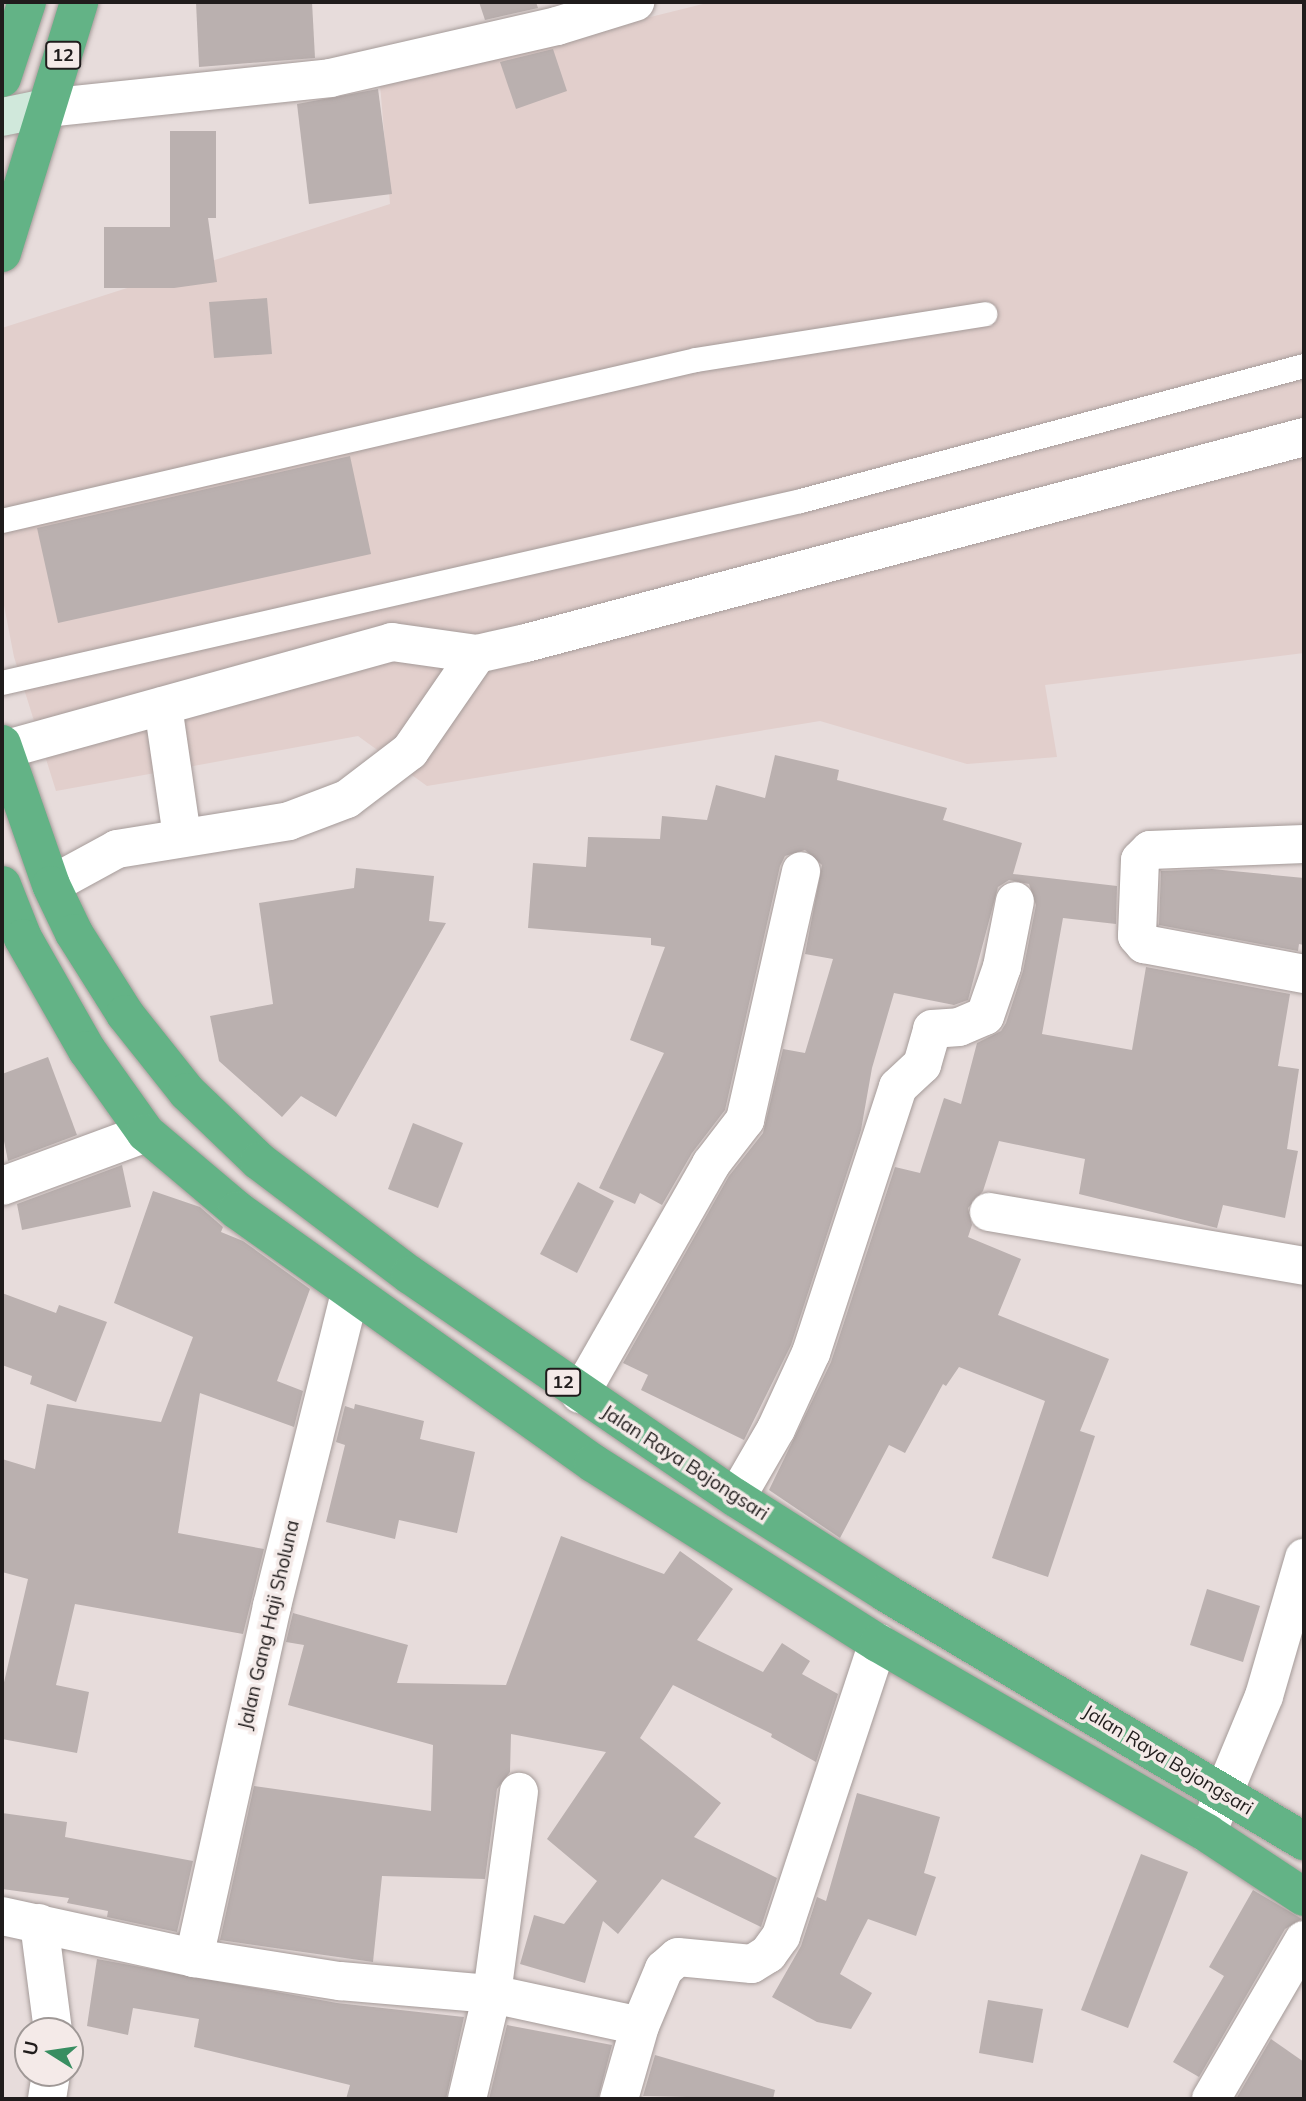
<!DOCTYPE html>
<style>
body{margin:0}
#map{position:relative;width:1306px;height:2101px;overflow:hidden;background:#e7dcdb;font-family:Mulish,sans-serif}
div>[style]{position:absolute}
.built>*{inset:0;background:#e2cfcc}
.building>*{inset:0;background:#bab0af}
.roads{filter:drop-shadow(0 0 2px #a59b99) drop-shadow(0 0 2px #a59b99)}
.lane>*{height:24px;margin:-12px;padding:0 12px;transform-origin:12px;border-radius:12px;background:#fff}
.street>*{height:38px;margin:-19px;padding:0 19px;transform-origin:19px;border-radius:19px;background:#fff}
.secondary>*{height:38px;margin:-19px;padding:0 19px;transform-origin:19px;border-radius:19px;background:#d0e8db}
.highway>*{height:38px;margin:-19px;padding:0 19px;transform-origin:19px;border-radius:19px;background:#63b386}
span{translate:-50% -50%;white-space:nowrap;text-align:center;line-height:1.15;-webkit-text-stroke:7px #f4eae8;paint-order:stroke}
.shield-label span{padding:2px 5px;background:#f4eae8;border:2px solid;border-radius:5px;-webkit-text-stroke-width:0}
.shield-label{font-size:18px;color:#201c1c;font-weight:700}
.street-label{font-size:19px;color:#201c1c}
.frame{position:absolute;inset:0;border:4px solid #201c1c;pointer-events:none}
.north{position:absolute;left:14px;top:2017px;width:70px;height:70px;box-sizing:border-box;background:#f4eae8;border:2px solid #9f9896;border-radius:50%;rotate:282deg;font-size:19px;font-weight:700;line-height:28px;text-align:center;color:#201c1c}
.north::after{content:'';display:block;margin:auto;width:24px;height:32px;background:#388e61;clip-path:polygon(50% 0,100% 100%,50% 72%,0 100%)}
</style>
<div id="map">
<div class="built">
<i style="clip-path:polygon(711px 2px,1304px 2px,1304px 653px,1045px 685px,1057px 757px,967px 764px,820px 721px,427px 786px,358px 736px,56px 791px,14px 657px,2px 595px,2px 328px,390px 204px,380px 84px)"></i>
</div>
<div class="building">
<i style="clip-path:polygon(196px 2px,312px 2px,315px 58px,199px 67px)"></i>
<i style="clip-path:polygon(479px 2px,536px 2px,538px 8px,485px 20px)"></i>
<i style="clip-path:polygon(553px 49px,567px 91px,516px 109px,500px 62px)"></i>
<i style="clip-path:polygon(378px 89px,392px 194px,309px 204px,297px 104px)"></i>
<i style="clip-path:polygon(170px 131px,216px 131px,216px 218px,208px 218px,217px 282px,174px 288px,104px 288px,104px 227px,170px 227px)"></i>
<i style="clip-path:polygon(267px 298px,272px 354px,214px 358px,209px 302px)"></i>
<i style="clip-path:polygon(350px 456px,371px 554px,58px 623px,37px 528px)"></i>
<i style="clip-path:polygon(775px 755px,839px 770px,837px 780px,947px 808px,943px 820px,1022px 843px,1013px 874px,1117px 886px,1116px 924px,1063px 918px,1042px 1034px,1132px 1050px,1146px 967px,1290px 994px,1278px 1066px,1299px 1069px,1287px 1149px,1298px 1151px,1285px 1218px,1223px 1205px,1217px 1228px,1079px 1194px,1085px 1159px,999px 1141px,983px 1191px,968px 1208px,972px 1225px,968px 1237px,1021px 1259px,998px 1315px,1109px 1359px,1080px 1431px,1095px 1436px,1048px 1577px,992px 1558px,1045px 1401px,959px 1367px,946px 1386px,943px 1384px,905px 1453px,889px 1445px,840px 1538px,769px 1490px,831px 1362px,895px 1167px,920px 1173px,944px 1098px,961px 1104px,977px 1043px,1001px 1031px,1006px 1023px,1023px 971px,1036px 905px,1029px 884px,1009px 880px,998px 887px,968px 1000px,954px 1005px,894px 993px,872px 1068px,861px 1130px,791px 1345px,744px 1440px,641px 1390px,648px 1375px,623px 1363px,729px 1176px,763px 1133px,783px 1049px,805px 1053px,833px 959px,805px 954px,822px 865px,805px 850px,785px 856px,780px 866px,725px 1110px,692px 1153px,662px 1205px,640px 1193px,635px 1204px,599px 1188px,664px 1053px,630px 1040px,665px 947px,651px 945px,651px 938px,528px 928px,533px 863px,586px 867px,588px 837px,660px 839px,662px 816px,707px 820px,716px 785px,765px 798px)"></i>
<i style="clip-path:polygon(356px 868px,434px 876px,429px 921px,446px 923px,336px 1117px,301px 1096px,282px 1117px,219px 1061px,210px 1016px,273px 1004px,259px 903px,354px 888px)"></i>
<i style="clip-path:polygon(1212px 869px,1304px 878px,1304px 945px,1299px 944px,1298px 951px,1159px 925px,1161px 871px)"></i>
<i style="clip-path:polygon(48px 1057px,77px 1135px,8px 1161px,2px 1131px,2px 1074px)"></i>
<i style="clip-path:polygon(413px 1123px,463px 1143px,438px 1208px,388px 1189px)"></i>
<i style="clip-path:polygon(122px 1165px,131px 1207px,22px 1230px,17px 1204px)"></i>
<i style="clip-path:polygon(578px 1182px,614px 1201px,577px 1273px,540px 1254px)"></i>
<i style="clip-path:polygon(153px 1191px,200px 1207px,223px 1227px,221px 1232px,243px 1241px,310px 1289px,277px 1381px,303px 1391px,294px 1427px,200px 1393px,178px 1533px,264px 1549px,243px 1634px,75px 1604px,56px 1685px,89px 1692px,77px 1753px,2px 1739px,2px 1691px,28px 1579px,2px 1572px,2px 1459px,35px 1469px,47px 1404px,161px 1422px,193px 1337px,114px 1303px)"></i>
<i style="clip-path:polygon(2px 1293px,56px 1313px,59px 1305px,107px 1322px,76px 1402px,30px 1384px,32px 1376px,2px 1365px)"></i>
<i style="clip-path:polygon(355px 1404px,424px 1421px,420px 1439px,475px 1452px,457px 1533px,399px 1520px,395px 1539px,326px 1522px,345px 1445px,336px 1442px,345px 1406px,354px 1409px)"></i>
<i style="clip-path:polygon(561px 1536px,664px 1574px,680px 1551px,733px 1589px,697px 1640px,763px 1672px,782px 1643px,810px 1661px,802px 1674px,838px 1694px,816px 1762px,771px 1737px,772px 1734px,673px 1685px,640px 1738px,721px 1803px,694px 1837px,777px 1878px,761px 1927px,662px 1879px,618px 1934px,603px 1921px,585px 1983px,520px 1964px,534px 1915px,564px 1924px,597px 1881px,547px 1839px,606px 1752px,511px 1734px,510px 1772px,497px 1789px,485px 1879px,382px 1876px,373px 1962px,220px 1940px,254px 1786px,431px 1811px,433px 1745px,288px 1705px,304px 1645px,286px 1642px,293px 1613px,408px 1645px,397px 1683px,506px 1685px)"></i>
<i style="clip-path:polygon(1207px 1589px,1260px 1606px,1243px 1662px,1190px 1645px)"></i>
<i style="clip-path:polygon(857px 1793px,940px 1817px,924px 1873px,936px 1877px,916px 1936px,868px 1919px,840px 1974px,872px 1993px,851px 2029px,817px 2022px,772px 1997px,801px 1946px,817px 1897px,826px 1901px)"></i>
<i style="clip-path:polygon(2px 1813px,67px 1822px,65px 1837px,193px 1861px,177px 1932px,107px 1917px,108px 1911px,67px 1903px,69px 1898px,2px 1889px)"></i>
<i style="clip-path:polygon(1141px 1854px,1188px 1872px,1128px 2028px,1081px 2010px)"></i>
<i style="clip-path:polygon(1253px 1890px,1302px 1919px,1285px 1929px,1199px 2077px,1173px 2062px,1224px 1976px,1209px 1967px)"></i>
<i style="clip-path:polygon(97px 1959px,337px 2003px,464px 2017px,446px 2099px,346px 2099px,350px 2085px,194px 2047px,199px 2019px,133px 2008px,128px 2035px,87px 2026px)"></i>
<i style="clip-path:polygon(988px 2000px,1043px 2009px,1033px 2063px,979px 2053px)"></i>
<i style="clip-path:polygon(507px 2025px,612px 2045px,598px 2099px,489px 2099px)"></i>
<i style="clip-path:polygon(1271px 2039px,1304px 2062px,1304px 2099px,1236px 2099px)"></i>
<i style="clip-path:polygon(655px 2055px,775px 2090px,773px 2099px,643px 2096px)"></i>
</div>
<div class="roads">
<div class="lane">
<i style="left:2px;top:521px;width:712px;rotate:-13.06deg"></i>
<i style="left:696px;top:360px;width:293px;rotate:-9deg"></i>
<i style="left:2px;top:683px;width:819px;rotate:-12.83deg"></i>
<i style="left:801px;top:501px;width:521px;rotate:-15.02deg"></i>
</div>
<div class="street">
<i style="left:46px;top:108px;width:286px;rotate:-6deg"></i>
<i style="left:330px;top:78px;width:233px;rotate:-12.9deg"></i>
<i style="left:557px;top:26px;width:82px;rotate:-17.1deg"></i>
<i style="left:163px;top:706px;width:131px;rotate:81.7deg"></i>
<i style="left:3px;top:750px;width:404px;rotate:-15.5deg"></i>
<i style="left:392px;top:642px;width:86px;rotate:8deg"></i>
<i style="left:477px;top:654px;width:50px;rotate:-12.7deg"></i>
<i style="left:526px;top:643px;width:805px;rotate:-14.83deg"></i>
<i style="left:1304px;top:844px;width:154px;rotate:177.8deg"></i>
<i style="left:1150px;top:850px;width:14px;rotate:135deg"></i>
<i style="left:1140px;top:860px;width:76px;rotate:92.3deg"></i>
<i style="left:1137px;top:936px;width:11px;rotate:49deg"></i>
<i style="left:1144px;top:944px;width:163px;rotate:10.6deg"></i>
<i style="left:51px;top:885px;width:75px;rotate:-28.6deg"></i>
<i style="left:117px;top:849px;width:174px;rotate:-9.2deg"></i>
<i style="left:289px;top:821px;width:62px;rotate:-20.8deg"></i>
<i style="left:347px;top:799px;width:79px;rotate:-37.3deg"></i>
<i style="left:410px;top:751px;width:118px;rotate:-55.4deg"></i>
<i style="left:2px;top:1186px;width:153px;rotate:-20.2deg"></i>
<i style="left:989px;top:1212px;width:320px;rotate:9.7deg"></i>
<i style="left:580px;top:1394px;width:265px;rotate:-60.3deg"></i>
<i style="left:711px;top:1164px;width:56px;rotate:-52.3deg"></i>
<i style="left:745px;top:1120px;width:255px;rotate:-77.3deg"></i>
<i style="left:736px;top:1498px;width:80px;rotate:-59.9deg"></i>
<i style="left:776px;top:1429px;width:84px;rotate:-65.3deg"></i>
<i style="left:811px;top:1353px;width:280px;rotate:-71.9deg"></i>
<i style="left:898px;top:1087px;width:33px;rotate:-43deg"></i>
<i style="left:922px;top:1065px;width:37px;rotate:-74deg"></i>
<i style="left:932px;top:1029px;width:27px;rotate:-4deg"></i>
<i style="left:959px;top:1027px;width:28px;rotate:-23deg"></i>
<i style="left:985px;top:1016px;width:52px;rotate:-70.9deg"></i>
<i style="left:1002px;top:967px;width:67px;rotate:-78.9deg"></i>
<i style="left:1207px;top:1833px;width:148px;rotate:-67.4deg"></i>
<i style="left:1264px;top:1696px;width:144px;rotate:-73.8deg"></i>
<i style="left:2px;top:1916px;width:197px;rotate:12.3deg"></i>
<i style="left:194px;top:1958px;width:148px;rotate:9deg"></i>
<i style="left:340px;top:1981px;width:153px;rotate:4.9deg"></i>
<i style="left:492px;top:1994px;width:151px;rotate:12.2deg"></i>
<i style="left:640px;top:2026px;width:62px;rotate:-67.2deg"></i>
<i style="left:664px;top:1969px;width:18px;rotate:-41deg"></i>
<i style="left:678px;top:1957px;width:74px;rotate:5.4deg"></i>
<i style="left:752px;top:1964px;width:19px;rotate:-32deg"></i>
<i style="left:768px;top:1954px;width:22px;rotate:-54deg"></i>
<i style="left:781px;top:1936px;width:309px;rotate:-71.7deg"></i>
<i style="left:39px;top:1923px;width:109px;rotate:82.6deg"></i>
<i style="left:194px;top:1958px;width:361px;rotate:-77.5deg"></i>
<i style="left:272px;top:1606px;width:322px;rotate:-76deg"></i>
<i style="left:47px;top:2099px;width:26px;rotate:-81deg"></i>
<i style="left:467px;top:2099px;width:108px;rotate:-76.6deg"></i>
<i style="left:492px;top:1994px;width:204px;rotate:-82.4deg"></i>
<i style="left:619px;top:2099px;width:76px;rotate:-74deg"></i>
<i style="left:1211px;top:2099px;width:184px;rotate:-59.7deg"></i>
</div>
<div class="secondary">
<i style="left:2px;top:117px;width:45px;rotate:-11.6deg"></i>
</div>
<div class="highway">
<i style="left:2px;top:78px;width:80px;rotate:-71.8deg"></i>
<i style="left:2px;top:253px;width:263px;rotate:-72.9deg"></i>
<i style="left:2px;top:744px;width:149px;rotate:70.8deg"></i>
<i style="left:51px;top:885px;width:53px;rotate:64.4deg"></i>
<i style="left:74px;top:933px;width:96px;rotate:57.8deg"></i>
<i style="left:125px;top:1014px;width:100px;rotate:51.5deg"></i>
<i style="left:187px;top:1092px;width:100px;rotate:43.8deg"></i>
<i style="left:259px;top:1161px;width:189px;rotate:37.1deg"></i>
<i style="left:410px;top:1275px;width:395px;rotate:34.4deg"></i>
<i style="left:736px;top:1498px;width:178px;rotate:32.3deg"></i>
<i style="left:886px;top:1593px;width:486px;rotate:30.7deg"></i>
<i style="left:2px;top:885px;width:57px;rotate:68.4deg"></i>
<i style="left:23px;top:938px;width:129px;rotate:60.3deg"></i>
<i style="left:87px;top:1050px;width:102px;rotate:54.6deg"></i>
<i style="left:146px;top:1133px;width:119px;rotate:40.2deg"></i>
<i style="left:237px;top:1210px;width:437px;rotate:35.4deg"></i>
<i style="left:593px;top:1463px;width:337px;rotate:32.3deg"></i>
<i style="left:878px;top:1643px;width:380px;rotate:30deg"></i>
<i style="left:1207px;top:1833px;width:116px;rotate:33.4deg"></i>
</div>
</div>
<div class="shield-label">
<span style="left:63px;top:55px">12</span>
<span style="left:563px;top:1382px">12</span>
</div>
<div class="street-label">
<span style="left:685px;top:1463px;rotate:33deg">Jalan Raya Bojongsari</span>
<span style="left:269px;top:1625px;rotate:-77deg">Jalan Gang Haji Sholuna</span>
<span style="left:1168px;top:1760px;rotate:31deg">Jalan Raya Bojongsari</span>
</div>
<div class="frame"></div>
<div class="north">U</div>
</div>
